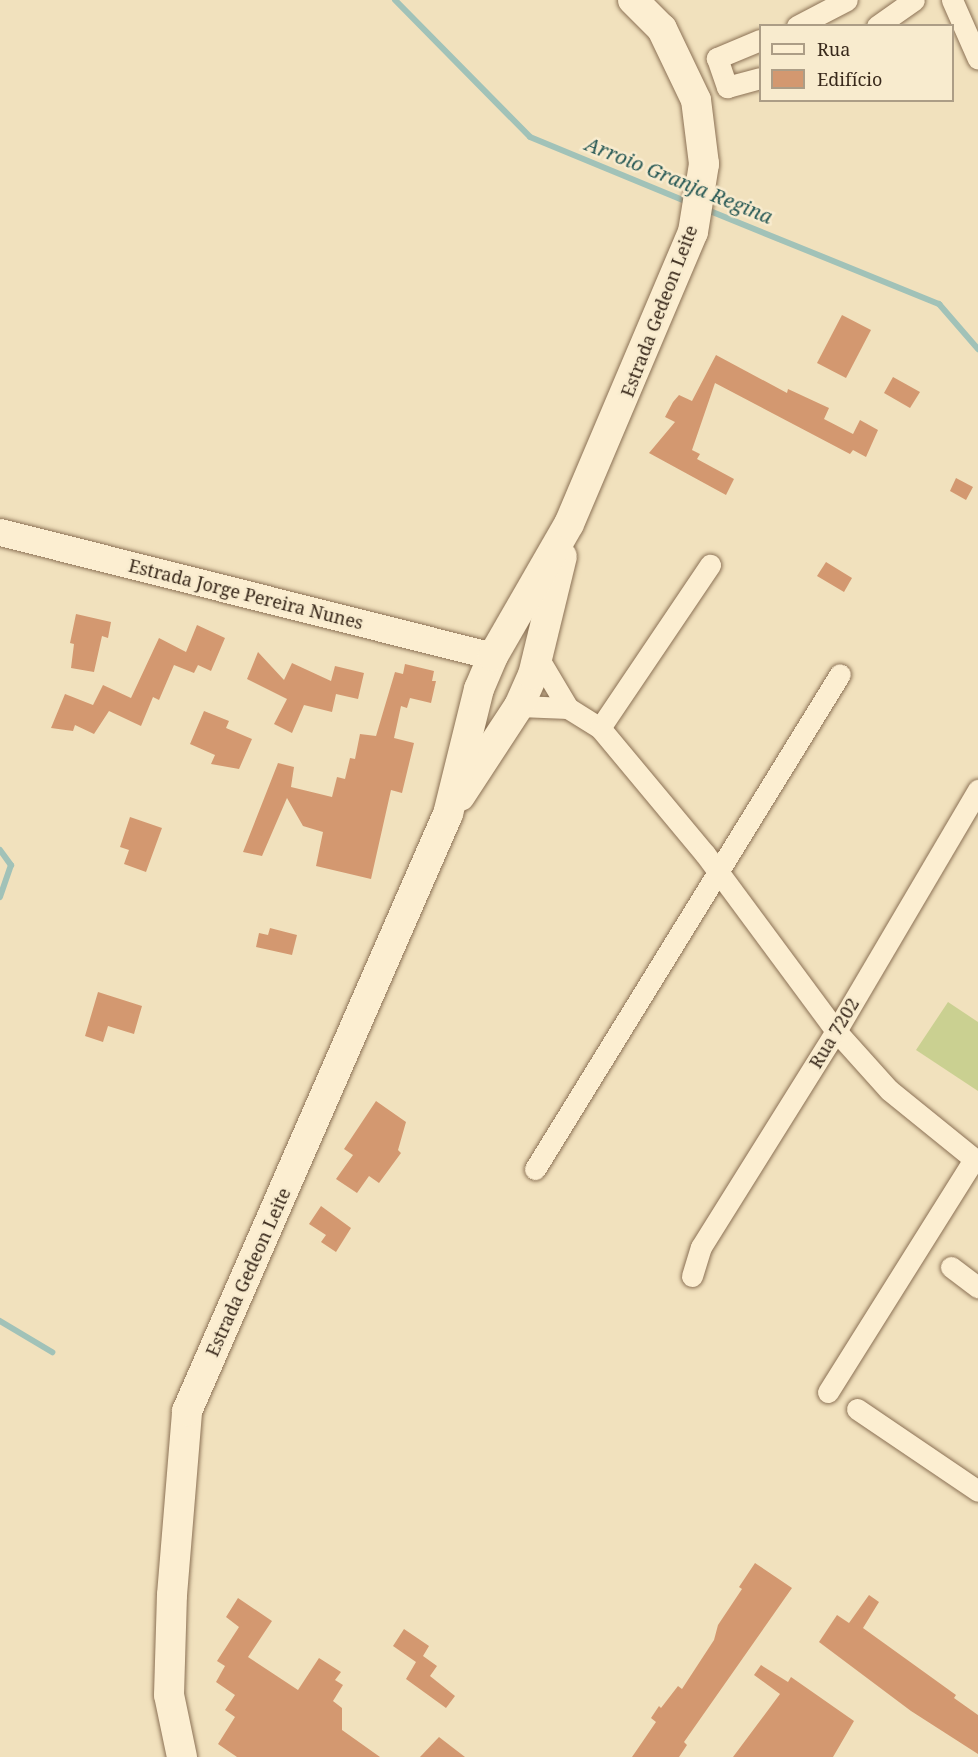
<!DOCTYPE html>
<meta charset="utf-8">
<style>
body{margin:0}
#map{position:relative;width:978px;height:1757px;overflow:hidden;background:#f1e1bd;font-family:"Noto Serif",serif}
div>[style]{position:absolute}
.green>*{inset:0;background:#cad091}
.stream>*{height:6px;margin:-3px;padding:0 3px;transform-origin:3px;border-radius:3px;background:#a1c2b8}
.building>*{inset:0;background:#d39870}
.roads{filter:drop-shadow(0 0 2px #8b7155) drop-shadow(0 0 2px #8b7155)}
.minor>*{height:21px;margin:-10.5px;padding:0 10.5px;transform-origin:10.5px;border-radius:10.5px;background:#fceed1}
.tertiary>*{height:27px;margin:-13.5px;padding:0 13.5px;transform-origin:13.5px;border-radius:13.5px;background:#fceed1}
.secondary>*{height:30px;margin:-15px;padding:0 15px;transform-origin:15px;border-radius:15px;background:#fceed1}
span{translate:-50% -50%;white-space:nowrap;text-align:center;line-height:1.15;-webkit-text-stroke:5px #f8ebce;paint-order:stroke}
.street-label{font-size:18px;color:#39291b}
.water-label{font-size:20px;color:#295a56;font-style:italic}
.legend{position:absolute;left:759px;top:24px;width:195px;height:78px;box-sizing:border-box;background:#f8ebce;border:2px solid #ac9d86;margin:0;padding:8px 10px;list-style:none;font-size:18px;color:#39291b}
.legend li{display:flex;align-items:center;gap:12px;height:30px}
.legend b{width:30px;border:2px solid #ac9d86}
</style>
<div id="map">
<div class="green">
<i style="clip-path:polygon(948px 1002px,978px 1022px,978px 1091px,916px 1050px)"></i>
</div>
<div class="stream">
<i style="left:395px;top:0;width:192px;rotate:45.4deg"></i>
<i style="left:530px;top:137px;width:173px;rotate:22.4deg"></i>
<i style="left:705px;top:209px;width:253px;rotate:22.1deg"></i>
<i style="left:939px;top:304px;width:60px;rotate:49.1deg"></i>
<i style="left:0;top:850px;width:19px;rotate:54deg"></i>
<i style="left:11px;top:865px;width:34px;rotate:109deg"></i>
<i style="left:0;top:1321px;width:61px;rotate:30.8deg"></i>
</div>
<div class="building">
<i style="clip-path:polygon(842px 315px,871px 330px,846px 378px,817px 363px)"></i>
<i style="clip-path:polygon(716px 355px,787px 393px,788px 389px,829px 408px,824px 419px,853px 434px,860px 420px,878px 430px,866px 457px,853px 450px,850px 454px,715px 383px,692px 450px,700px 454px,697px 459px,734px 479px,726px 495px,649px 453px,675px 422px,665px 417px,673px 402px,679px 395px,692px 401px)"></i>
<i style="clip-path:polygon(893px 377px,920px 392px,910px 408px,884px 393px)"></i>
<i style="clip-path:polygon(956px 478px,973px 487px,966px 500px,950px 491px)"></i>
<i style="clip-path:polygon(826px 562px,852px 578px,844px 592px,817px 576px)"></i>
<i style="clip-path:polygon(76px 614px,111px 622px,108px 638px,102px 636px,94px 672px,71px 668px,74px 644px,70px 643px)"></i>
<i style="clip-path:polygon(197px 625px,225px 638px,211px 671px,198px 665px,194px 673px,174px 665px,159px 700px,153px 697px,141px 726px,109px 711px,94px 734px,75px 725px,73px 731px,51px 728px,65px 694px,93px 705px,103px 685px,131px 698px,159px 638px,186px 652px)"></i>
<i style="clip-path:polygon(258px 652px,284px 680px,292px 663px,331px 681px,335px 666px,364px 673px,358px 699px,336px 694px,332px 712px,304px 705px,292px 733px,274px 724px,287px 699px,247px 679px)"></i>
<i style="clip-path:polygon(405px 664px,434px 671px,432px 681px,436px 681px,431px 703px,410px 698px,407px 708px,401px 706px,394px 738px,414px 743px,402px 793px,391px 790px,371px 879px,316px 866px,323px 832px,303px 826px,287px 798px,262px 856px,243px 852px,278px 763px,294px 767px,291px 787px,332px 797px,337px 777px,345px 779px,350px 758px,355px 759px,360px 734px,376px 736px,395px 672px,403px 674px)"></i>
<i style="clip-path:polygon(204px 711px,229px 721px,226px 728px,252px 739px,239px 769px,211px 764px,215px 755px,190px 744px)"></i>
<i style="clip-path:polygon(130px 817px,162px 828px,146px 872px,124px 864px,129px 850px,120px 847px)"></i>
<i style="clip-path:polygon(270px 928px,297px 935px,292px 955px,256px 947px,259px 933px,268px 935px)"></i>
<i style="clip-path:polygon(98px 992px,142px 1006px,134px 1034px,108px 1026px,103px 1042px,85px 1036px)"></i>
<i style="clip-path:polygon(376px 1101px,406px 1122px,398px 1150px,401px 1153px,379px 1183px,369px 1176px,357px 1193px,336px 1179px,353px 1155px,344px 1149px)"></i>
<i style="clip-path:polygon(321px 1206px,351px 1228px,336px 1252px,321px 1242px,326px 1235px,309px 1224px)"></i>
<i style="clip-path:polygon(755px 1563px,792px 1588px,684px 1742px,687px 1745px,679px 1757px,632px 1757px,656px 1722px,651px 1718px,659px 1706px,661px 1708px,678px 1686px,682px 1689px,714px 1640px,718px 1625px,742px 1589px,739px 1587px)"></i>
<i style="clip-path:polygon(869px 1595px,879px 1602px,863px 1628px,956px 1695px,954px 1698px,978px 1715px,978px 1754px,911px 1711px,819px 1642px,837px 1615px,849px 1623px)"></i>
<i style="clip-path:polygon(238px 1598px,272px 1621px,248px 1657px,298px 1690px,319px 1658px,341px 1672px,335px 1680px,343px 1685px,333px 1701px,342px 1708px,342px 1730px,380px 1757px,237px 1757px,218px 1744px,235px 1717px,225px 1710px,235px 1695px,216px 1682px,225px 1666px,217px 1661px,239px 1627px,226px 1617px)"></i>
<i style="clip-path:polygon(404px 1629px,429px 1646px,423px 1656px,437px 1666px,430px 1676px,455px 1696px,446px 1708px,406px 1679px,416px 1662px,393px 1646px)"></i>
<i style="clip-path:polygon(761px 1665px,788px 1682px,791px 1677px,854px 1721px,833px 1757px,733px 1757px,780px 1694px,754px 1675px)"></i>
<i style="clip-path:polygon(439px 1737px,465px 1757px,420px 1757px)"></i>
</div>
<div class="roads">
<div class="minor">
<i style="left:952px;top:0;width:64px;rotate:66.2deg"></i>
<i style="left:797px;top:26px;width:56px;rotate:-27.5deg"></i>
<i style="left:877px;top:26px;width:45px;rotate:-35.1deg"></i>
<i style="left:760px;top:40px;width:47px;rotate:157.3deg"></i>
<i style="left:717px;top:58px;width:31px;rotate:71deg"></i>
<i style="left:727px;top:87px;width:34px;rotate:-15deg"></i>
<i style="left:537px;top:656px;width:61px;rotate:59.2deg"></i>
<i style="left:519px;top:706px;width:49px;rotate:2.3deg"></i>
<i style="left:568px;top:708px;width:38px;rotate:32deg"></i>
<i style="left:600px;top:728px;width:164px;rotate:50.2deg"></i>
<i style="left:705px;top:854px;width:220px;rotate:53.5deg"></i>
<i style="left:836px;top:1031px;width:79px;rotate:48.1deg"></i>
<i style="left:889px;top:1090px;width:114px;rotate:39deg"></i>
<i style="left:600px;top:728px;width:197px;rotate:-56deg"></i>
<i style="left:535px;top:1169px;width:581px;rotate:-58.36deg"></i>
<i style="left:951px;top:1267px;width:34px;rotate:37deg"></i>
<i style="left:692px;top:1276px;width:30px;rotate:-73deg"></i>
<i style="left:701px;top:1247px;width:255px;rotate:-58deg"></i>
<i style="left:836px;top:1031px;width:280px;rotate:-59.5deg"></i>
<i style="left:828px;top:1392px;width:275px;rotate:-57.9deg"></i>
<i style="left:857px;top:1409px;width:146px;rotate:34.1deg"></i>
</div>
<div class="tertiary">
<i style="left:0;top:532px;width:508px;rotate:14.12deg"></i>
</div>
<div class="secondary">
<i style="left:460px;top:796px;width:108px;rotate:-56.8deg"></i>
<i style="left:519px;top:706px;width:34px;rotate:-66deg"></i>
<i style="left:533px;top:675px;width:122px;rotate:-76.3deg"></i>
<i style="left:182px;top:1757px;width:63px;rotate:-101.8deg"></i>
<i style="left:169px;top:1695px;width:100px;rotate:-88.3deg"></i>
<i style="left:172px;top:1595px;width:185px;rotate:-85.3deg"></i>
<i style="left:187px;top:1411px;width:652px;rotate:-66.39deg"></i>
<i style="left:448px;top:814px;width:129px;rotate:-76.1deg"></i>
<i style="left:479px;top:689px;width:36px;rotate:-67deg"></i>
<i style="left:493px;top:656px;width:152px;rotate:-60.1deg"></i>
<i style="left:569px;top:524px;width:317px;rotate:-67deg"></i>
<i style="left:693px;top:232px;width:69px;rotate:-80.8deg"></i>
<i style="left:704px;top:164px;width:64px;rotate:-97.1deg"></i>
<i style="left:696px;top:100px;width:79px;rotate:-115.6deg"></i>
<i style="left:662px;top:29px;width:41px;rotate:-135deg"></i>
</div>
</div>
<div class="street-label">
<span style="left:659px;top:311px;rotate:-69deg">Estrada Gedeon Leite</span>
<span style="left:246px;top:594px;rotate:14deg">Estrada Jorge Pereira Nunes</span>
<span style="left:834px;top:1033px;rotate:-59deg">Rua 7202</span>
<span style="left:248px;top:1272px;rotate:-66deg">Estrada Gedeon Leite</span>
</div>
<div class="water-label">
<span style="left:679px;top:180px;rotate:22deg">Arroio Granja Regina</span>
</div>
<ul class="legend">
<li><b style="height:8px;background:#fceed1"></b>Rua</li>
<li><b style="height:16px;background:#d39870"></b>Edifício</li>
</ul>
</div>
